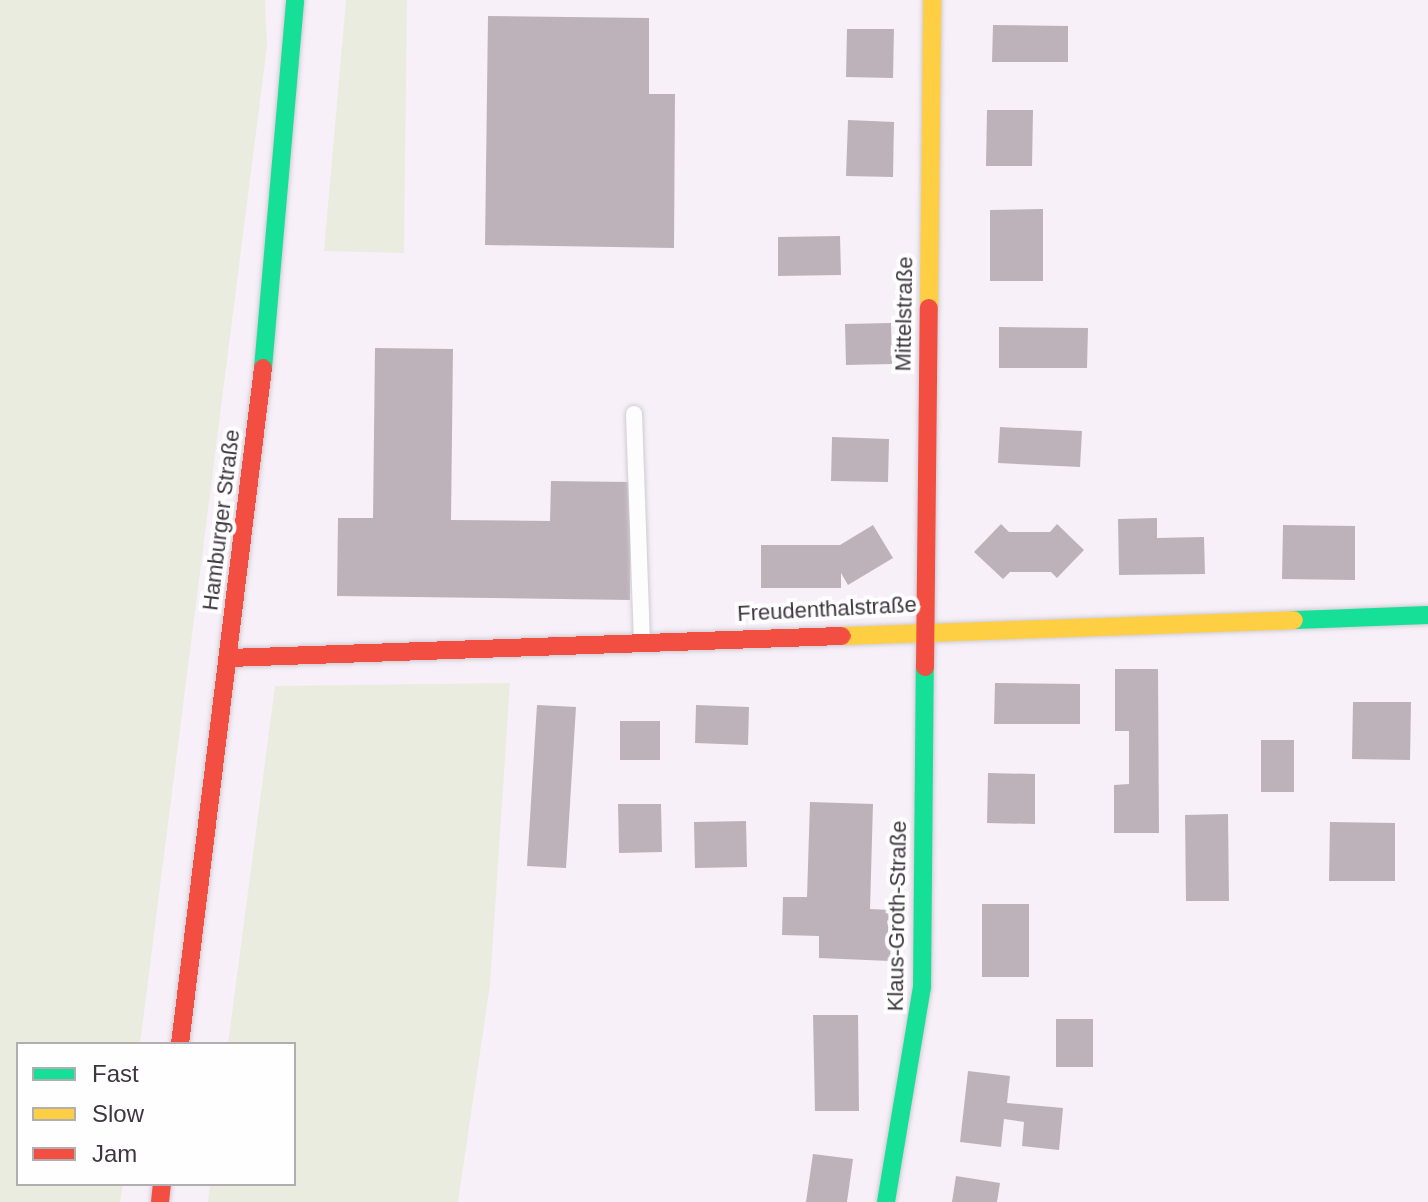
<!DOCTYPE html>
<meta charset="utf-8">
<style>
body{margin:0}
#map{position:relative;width:1428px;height:1202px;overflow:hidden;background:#f7f0f8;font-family:Arial,sans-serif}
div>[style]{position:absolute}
.green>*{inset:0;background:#eaece0}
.building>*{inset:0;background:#bdb2ba}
.roads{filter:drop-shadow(0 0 2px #d0cbd2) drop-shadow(0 0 2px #d0cbd2)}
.lane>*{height:16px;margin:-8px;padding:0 8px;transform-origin:8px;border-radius:8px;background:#fefdfe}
.fast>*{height:18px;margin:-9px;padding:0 9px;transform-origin:9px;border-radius:9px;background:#16e098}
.slow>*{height:18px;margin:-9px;padding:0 9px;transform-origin:9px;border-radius:9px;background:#ffcf43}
.jam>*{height:18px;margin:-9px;padding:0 9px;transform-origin:9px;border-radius:9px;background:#f24e42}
span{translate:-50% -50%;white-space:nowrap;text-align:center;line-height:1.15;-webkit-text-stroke:8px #fefefe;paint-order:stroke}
.street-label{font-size:22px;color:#3e373f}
.legend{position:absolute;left:16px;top:1042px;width:280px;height:144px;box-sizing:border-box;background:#fefefe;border:2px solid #b1aeb2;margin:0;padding:10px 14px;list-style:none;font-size:24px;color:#3e373f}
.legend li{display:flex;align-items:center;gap:16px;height:40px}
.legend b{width:40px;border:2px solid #b1aeb2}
</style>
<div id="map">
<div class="green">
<i style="clip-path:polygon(0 0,265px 0,267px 46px,140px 1044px,18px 1044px,18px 1184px,123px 1184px,120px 1202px,0 1202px)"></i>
<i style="clip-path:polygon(346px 0,407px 0,404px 253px,324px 251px)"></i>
<i style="clip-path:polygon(510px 683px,490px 985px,458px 1202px,208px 1202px,210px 1184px,294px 1184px,294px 1044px,228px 1044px,275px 686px)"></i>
</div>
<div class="building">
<i style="clip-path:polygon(488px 16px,649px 18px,649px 94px,675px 94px,674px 248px,485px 245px)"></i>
<i style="clip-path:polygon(993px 25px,1068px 26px,1068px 62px,992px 62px)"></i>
<i style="clip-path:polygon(847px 29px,894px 29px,893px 78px,846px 77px)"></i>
<i style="clip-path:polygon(987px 110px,1033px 110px,1032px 166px,986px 166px)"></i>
<i style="clip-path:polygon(848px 120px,894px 122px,893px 177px,846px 176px)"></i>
<i style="clip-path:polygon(1043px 209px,1043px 281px,990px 281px,990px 210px)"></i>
<i style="clip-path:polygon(840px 236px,841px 275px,778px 276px,778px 237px)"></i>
<i style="clip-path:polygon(891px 323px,892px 364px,846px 365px,845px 324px)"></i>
<i style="clip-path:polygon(999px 327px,1088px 328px,1087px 368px,999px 368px)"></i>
<i style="clip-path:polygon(375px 348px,453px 349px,451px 520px,550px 521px,551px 481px,631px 482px,630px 600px,337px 596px,338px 518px,373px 518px)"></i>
<i style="clip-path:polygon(1000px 427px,1082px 431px,1080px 467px,998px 463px)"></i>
<i style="clip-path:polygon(832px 437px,889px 439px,888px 482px,831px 481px)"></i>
<i style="clip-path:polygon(1157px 518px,1157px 538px,1204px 537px,1205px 574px,1119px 575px,1118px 519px)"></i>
<i style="clip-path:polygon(1001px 524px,1009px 532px,1050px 532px,1057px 524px,1084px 550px,1057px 578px,1051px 572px,1010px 572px,1003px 579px,974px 552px)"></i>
<i style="clip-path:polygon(873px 525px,893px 558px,848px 585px,841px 573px,841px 588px,761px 588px,761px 545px,840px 545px)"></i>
<i style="clip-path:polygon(1283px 525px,1355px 526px,1355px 580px,1282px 579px)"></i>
<i style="clip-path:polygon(1115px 669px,1158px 669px,1159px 833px,1114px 833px,1114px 785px,1129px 784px,1129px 731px,1115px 731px)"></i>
<i style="clip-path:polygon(995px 683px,1080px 684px,1080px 724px,994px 724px)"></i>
<i style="clip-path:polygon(1353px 702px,1411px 702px,1410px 760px,1352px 759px)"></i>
<i style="clip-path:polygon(537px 705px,576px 707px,566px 868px,527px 866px)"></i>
<i style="clip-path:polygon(696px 705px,749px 707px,748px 745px,695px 743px)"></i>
<i style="clip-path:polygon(620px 721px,660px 721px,660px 760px,620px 760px)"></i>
<i style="clip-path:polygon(1261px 740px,1294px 740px,1294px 792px,1261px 792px)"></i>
<i style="clip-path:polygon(988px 773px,1035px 774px,1035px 824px,987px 823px)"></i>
<i style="clip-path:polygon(810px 802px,873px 804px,870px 909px,892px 910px,890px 961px,819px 958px,819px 936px,782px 935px,783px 897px,807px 897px)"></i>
<i style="clip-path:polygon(618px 804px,661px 804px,662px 852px,619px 853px)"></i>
<i style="clip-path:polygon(1228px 814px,1229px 901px,1186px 901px,1185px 815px)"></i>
<i style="clip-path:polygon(746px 821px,747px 867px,695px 868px,694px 822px)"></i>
<i style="clip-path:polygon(1330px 822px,1395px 823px,1395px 881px,1329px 881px)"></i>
<i style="clip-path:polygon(982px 904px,1029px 904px,1029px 977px,982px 977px)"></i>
<i style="clip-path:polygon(813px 1015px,858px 1015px,859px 1111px,815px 1111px)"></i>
<i style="clip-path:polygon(1056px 1019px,1093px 1019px,1093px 1067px,1056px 1067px)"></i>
<i style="clip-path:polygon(968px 1071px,1010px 1076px,1007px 1103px,1063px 1108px,1059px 1150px,1022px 1146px,1024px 1122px,1004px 1119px,1001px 1147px,960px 1142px)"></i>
<i style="clip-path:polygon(813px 1154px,853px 1159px,847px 1202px,806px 1202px)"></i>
<i style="clip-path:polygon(956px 1176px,1000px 1183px,997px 1202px,952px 1202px)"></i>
</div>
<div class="roads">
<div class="lane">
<i style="left:634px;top:414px;width:227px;rotate:88deg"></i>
</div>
<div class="fast">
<i style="left:263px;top:368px;width:369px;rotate:-85deg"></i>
<i style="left:1294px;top:620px;width:134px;rotate:-2.1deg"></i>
<i style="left:886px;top:1202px;width:217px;rotate:-80.5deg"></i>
<i style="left:922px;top:988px;width:321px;rotate:-89.5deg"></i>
</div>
<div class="slow">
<i style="left:929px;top:308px;width:308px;rotate:-89.4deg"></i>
<i style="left:842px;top:636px;width:452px;rotate:-2deg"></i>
</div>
<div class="jam">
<i style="left:229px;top:658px;width:613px;rotate:-2.06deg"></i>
<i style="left:925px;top:667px;width:359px;rotate:-89.4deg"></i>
<i style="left:180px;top:1044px;width:681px;rotate:-83deg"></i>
<i style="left:160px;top:1202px;width:18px;rotate:-84deg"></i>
</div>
</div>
<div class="street-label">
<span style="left:904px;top:314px;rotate:-89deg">Mittelstraße</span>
<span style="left:221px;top:520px;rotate:-83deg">Hamburger Straße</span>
<span style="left:827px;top:609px;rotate:-3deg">Freudenthalstraße</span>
<span style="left:897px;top:916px;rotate:-89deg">Klaus-Groth-Straße</span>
</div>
<ul class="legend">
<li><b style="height:10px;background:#16e098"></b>Fast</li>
<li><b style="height:10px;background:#ffcf43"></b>Slow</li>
<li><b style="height:10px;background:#f24e42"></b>Jam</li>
</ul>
</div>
